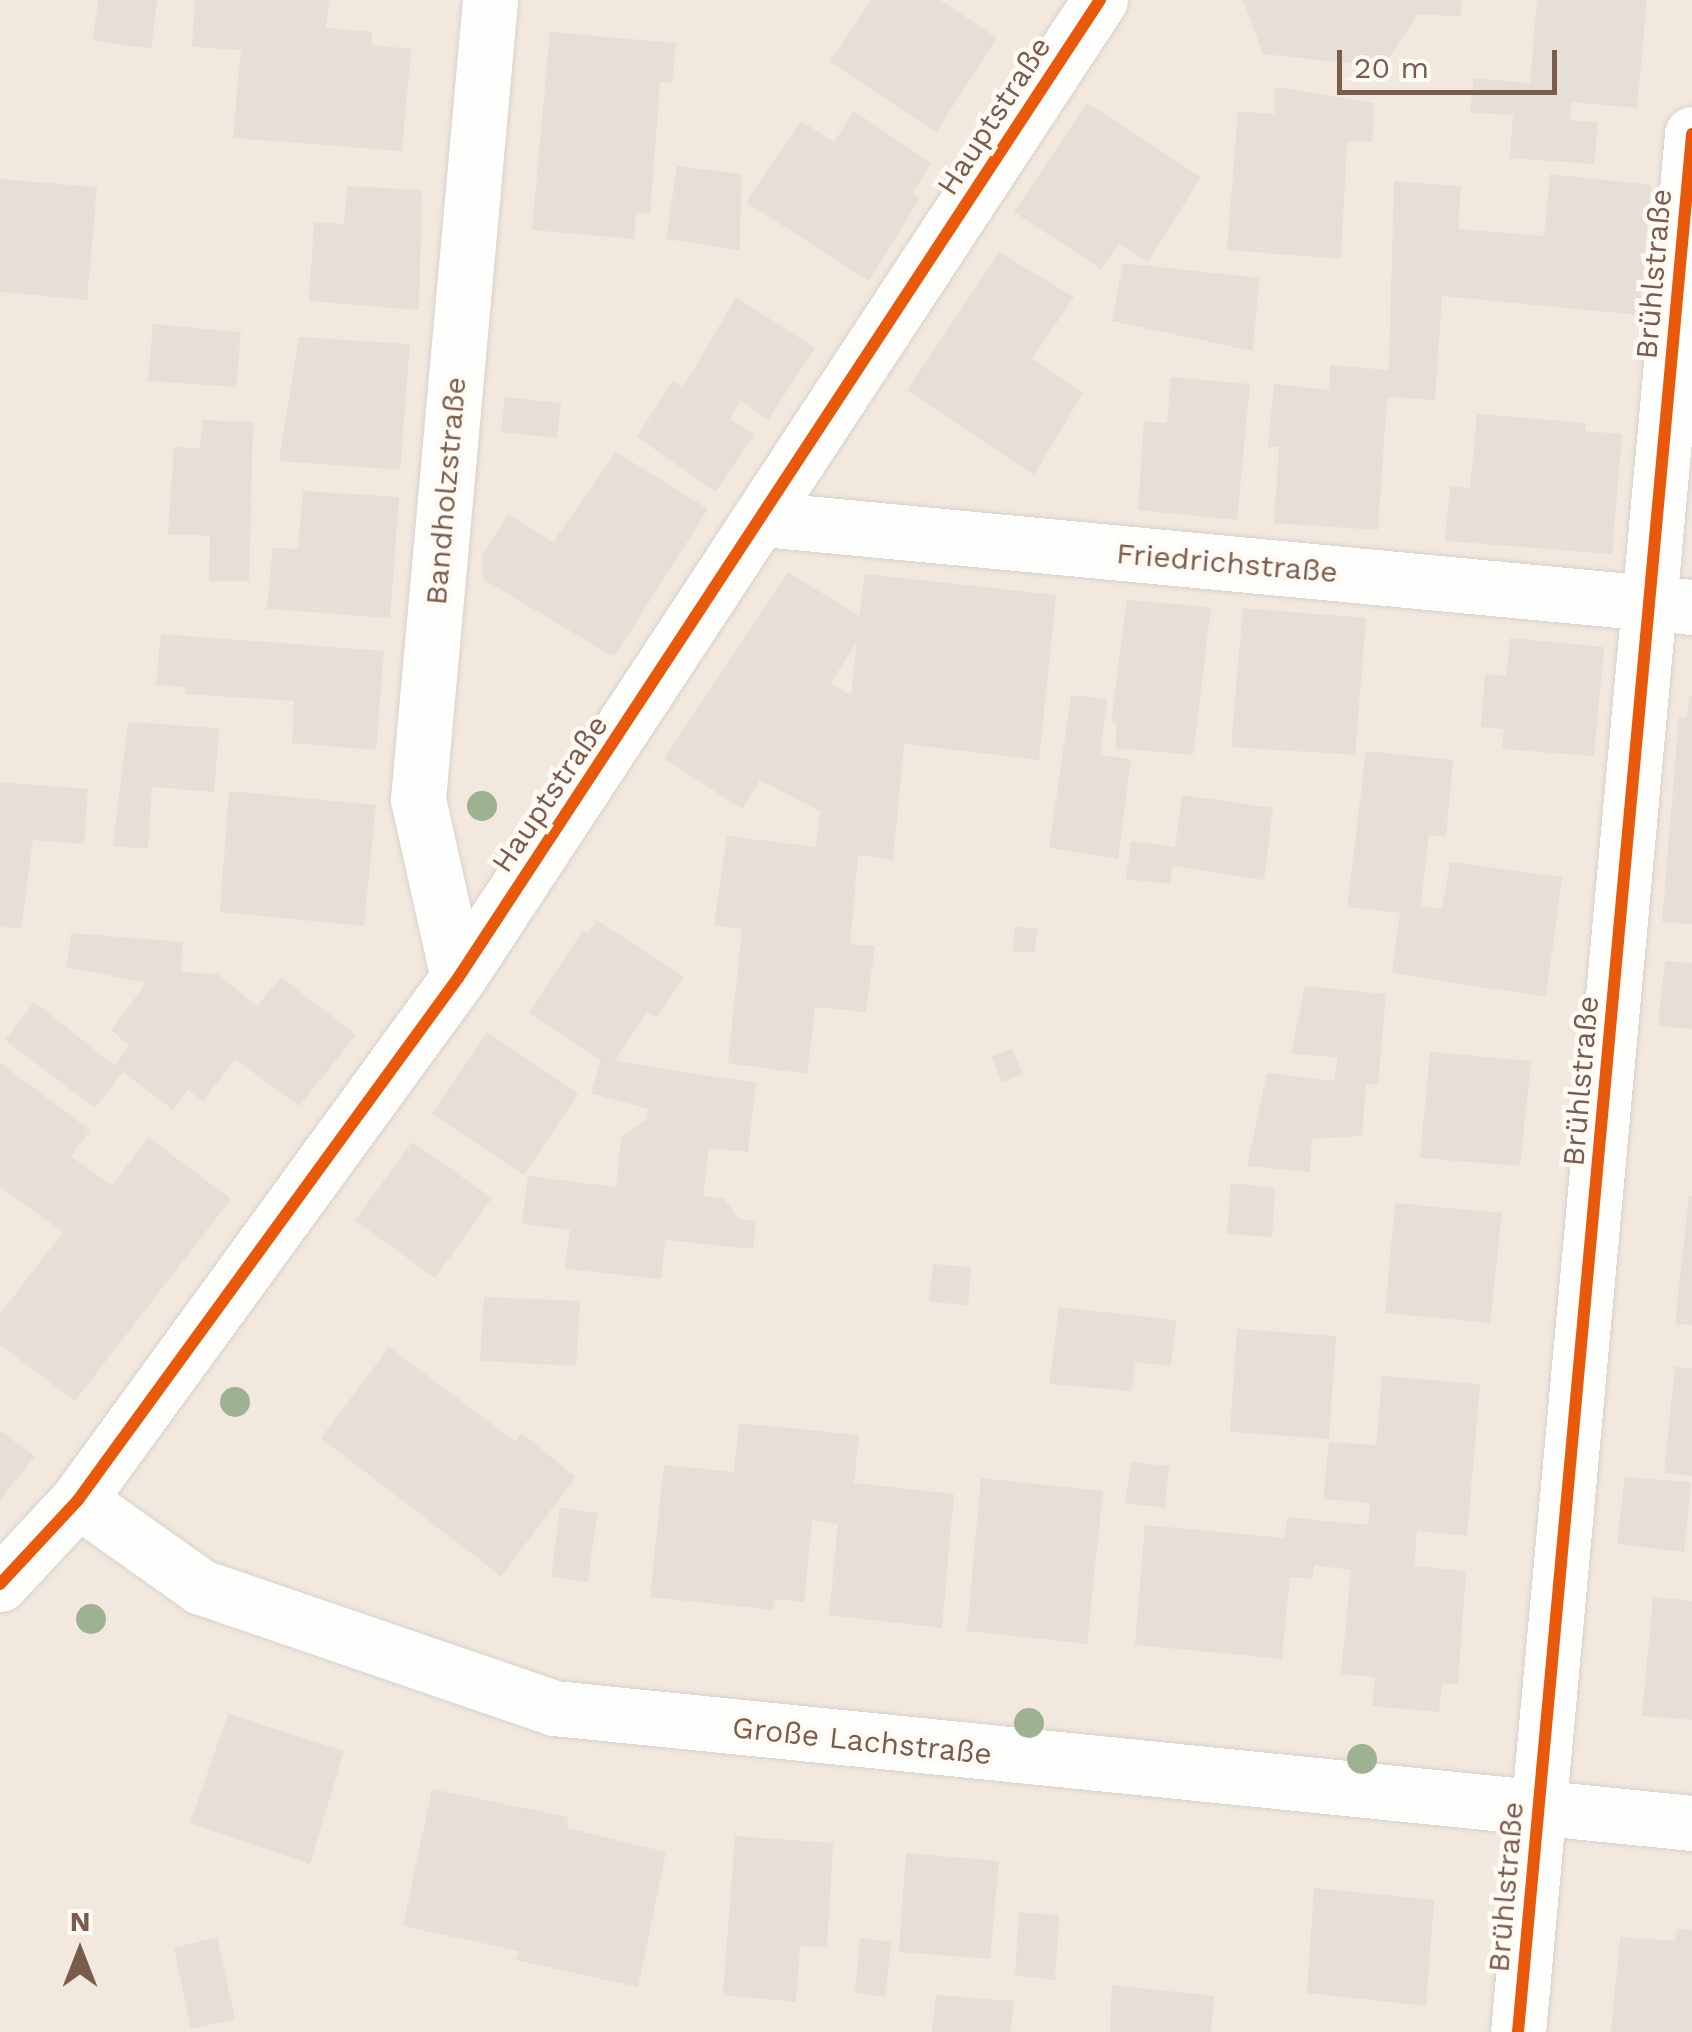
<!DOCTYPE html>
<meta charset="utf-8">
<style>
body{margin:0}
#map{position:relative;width:1692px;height:2032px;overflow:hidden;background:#f9f5f0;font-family:"Work Sans",sans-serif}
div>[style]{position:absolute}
.residential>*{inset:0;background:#f2e8de}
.building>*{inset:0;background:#e6ded7}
.roads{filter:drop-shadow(0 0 2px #d7d1cb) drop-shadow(0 0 2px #d7d1cb)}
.minor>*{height:55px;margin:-27.5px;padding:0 27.5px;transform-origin:27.5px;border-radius:27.5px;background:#fefefd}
.cycleway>*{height:12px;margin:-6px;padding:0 6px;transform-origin:6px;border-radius:6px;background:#e8590c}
.trees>*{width:30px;height:30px;margin:-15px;border-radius:50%;background:#9eb190}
span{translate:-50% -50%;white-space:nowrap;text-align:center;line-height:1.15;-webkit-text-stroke:9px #fffaf3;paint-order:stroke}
.street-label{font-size:30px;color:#7a5c4d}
.north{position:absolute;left:30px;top:1902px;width:100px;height:100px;-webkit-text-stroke:8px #fffaf3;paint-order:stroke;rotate:0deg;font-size:28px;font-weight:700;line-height:40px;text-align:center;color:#7a5c4d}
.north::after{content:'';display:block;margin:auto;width:35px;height:45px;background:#7a5c4d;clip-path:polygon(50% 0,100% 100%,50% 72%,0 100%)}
.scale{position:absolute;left:1337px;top:50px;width:220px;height:45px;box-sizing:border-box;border:5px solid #7a5c4d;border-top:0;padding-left:12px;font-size:30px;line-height:35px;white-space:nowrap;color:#7a5c4d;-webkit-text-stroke:8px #fffaf3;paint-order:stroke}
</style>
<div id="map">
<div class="residential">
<i style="clip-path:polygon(0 0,1692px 0,1692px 2032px,0 2032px)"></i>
</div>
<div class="building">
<i style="clip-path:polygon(98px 0,157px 0,151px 49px,93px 40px)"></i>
<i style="clip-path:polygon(195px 0,329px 0,326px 28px,372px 32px,372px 45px,411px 49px,402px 151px,233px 138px,241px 50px,192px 47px)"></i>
<i style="clip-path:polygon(871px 0,940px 0,997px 38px,936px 132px,830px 62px)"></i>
<i style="clip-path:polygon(1243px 0,1462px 0,1460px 17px,1418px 14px,1383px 67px,1263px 54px)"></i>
<i style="clip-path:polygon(1537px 0,1647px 0,1637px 108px,1571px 102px,1570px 120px,1598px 122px,1594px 164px,1510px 158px,1513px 115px,1470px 113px,1474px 78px,1530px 83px)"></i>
<i style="clip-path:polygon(550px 32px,676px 43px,672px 83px,660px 82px,650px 214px,636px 213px,634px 239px,532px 230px)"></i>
<i style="clip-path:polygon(1275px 87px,1374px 103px,1372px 142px,1347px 141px,1341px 259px,1227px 250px,1238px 111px,1275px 114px)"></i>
<i style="clip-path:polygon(1087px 103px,1201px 177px,1148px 262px,1119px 244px,1101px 269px,1014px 212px)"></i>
<i style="clip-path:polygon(854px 111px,931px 163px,913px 193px,920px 198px,869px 281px,746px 202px,801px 121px,834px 142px)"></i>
<i style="clip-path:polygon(677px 166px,741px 174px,740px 250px,666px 239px)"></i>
<i style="clip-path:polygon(1550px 174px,1651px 185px,1639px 315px,1442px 296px,1435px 400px,1387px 397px,1378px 530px,1274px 523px,1279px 447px,1268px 447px,1274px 384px,1329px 390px,1330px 365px,1389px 370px,1394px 181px,1461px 186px,1458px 229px,1544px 236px)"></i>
<i style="clip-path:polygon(0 179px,97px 187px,87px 300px,0 292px)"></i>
<i style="clip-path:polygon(347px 186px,422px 190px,419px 310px,309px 301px,314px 222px,344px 224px)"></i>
<i style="clip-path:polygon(999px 252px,1074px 297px,1032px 359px,1083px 393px,1034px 475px,907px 390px)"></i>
<i style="clip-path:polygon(1123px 263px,1259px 278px,1253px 351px,1112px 321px)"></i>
<i style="clip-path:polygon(736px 297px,815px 348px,768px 420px,740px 400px,730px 419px,754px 434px,716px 492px,637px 437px,672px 381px,683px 388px)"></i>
<i style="clip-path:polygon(153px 324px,241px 332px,236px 387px,148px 381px)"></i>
<i style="clip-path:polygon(299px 337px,410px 344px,400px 470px,279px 461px)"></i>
<i style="clip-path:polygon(1171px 377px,1250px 384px,1237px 520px,1138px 510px,1144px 421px,1167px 423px)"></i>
<i style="clip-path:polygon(505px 397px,561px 403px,557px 438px,501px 432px)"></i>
<i style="clip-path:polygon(1477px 414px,1586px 423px,1585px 431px,1622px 434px,1612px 554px,1445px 541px,1450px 486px,1470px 488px)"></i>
<i style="clip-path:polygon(203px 420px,253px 422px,249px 581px,209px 581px,210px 536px,168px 534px,174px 447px,200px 448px)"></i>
<i style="clip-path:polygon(616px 452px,708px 509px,614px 657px,483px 579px,483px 554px,508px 514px,553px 542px)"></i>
<i style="clip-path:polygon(303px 491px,399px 497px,390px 618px,267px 609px,273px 548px,298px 549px)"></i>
<i style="clip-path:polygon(evenodd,788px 572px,859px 616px,865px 574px,1056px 595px,1039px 760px,904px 744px,893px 860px,858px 855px,850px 944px,875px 946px,866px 1012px,815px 1007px,807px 1074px,728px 1063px,742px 929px,714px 925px,727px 836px,816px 847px,820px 811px,760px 780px,742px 809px,664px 758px,788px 572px,857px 641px,851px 695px,831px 683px,857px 641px)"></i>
<i style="clip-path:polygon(1127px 600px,1211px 607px,1193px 755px,1115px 748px,1117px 724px,1111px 723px)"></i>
<i style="clip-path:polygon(1243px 608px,1366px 618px,1355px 755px,1231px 747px)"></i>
<i style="clip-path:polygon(161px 634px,384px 651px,376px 750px,292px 743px,294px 701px,185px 694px,186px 687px,156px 685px)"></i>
<i style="clip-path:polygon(1510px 638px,1604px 647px,1594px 756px,1502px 749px,1504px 729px,1481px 727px,1485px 674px,1506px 676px)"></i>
<i style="clip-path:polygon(1071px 695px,1107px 699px,1100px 755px,1131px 759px,1118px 859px,1049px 848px)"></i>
<i style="clip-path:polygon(1689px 696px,1692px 696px,1692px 924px,1662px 922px,1679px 717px,1687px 717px)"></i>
<i style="clip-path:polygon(128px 722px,219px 728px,214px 792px,152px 787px,148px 849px,113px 846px)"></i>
<i style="clip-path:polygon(1366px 751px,1453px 760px,1446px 837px,1429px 835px,1421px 906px,1442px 909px,1450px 862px,1562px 877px,1546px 997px,1392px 973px,1400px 913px,1347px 907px)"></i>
<i style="clip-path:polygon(0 782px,88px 789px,84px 844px,33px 840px,21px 929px,0 927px)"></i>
<i style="clip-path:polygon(229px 791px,376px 805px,364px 926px,220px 912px)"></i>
<i style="clip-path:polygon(1182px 795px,1273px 808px,1264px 880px,1173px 866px,1170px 884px,1126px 879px,1131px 841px,1175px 847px)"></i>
<i style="clip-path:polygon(596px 920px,684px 977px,657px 1018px,647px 1012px,615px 1061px,756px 1083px,748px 1152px,709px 1148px,703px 1196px,724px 1199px,739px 1219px,756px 1221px,753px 1249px,665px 1240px,661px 1279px,565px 1269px,570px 1230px,522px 1224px,528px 1176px,616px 1187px,621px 1138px,647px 1119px,648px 1109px,591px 1093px,601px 1060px,529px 1013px,583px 930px,588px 934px)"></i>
<i style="clip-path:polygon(1015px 926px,1037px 929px,1035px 953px,1013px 951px)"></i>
<i style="clip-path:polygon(71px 933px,183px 942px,181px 972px,217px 974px,257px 1006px,281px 977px,356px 1035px,299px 1106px,235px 1059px,203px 1101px,188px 1090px,173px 1110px,123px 1072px,95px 1108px,5px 1040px,34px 1002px,115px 1066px,129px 1045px,111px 1030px,146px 983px,67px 967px)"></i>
<i style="clip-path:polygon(1665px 961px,1692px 963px,1692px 1029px,1658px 1026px)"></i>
<i style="clip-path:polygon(1305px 986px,1386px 994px,1378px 1085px,1366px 1084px,1362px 1136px,1312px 1139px,1310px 1172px,1247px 1166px,1267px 1073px,1334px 1081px,1338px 1057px,1291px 1054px)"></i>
<i style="clip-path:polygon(487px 1032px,578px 1094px,524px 1175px,432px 1114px)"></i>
<i style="clip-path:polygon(1012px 1049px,1023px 1074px,1001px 1082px,992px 1056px)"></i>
<i style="clip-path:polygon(1430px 1052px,1531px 1061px,1520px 1166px,1420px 1158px)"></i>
<i style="clip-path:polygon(0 1063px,90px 1130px,71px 1156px,112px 1186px,148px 1137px,231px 1199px,75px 1401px,0 1345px,0 1314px,63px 1232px,0 1187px)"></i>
<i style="clip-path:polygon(412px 1142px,492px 1198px,435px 1278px,355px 1220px)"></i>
<i style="clip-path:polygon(1231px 1183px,1275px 1188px,1272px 1237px,1227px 1234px)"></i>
<i style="clip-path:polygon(1689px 1196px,1692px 1196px,1692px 1325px,1675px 1324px)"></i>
<i style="clip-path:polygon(1395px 1203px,1502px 1213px,1490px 1323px,1385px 1313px)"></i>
<i style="clip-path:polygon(933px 1264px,971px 1267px,968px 1306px,929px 1301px)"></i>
<i style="clip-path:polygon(484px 1297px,580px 1301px,576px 1366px,480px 1361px)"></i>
<i style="clip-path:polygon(1059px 1307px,1176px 1320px,1171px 1366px,1135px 1362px,1132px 1391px,1049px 1384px)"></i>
<i style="clip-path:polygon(1237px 1329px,1336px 1336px,1329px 1439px,1230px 1432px)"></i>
<i style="clip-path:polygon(389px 1347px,516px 1442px,521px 1433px,576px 1477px,501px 1576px,321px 1438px)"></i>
<i style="clip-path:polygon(1675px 1367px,1692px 1368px,1692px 1476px,1664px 1473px)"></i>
<i style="clip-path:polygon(1382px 1376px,1480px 1384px,1467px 1536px,1417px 1531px,1414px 1566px,1466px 1571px,1458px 1684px,1442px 1683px,1439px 1712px,1372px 1706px,1375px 1677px,1341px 1674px,1351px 1570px,1314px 1565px,1312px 1579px,1290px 1577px,1282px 1659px,1135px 1645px,1145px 1525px,1285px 1538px,1287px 1517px,1368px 1525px,1370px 1503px,1323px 1499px,1329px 1442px,1376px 1445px)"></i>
<i style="clip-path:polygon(739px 1423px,859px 1435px,854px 1483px,954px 1494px,942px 1628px,829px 1615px,838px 1524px,812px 1520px,804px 1602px,775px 1599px,773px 1610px,650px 1597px,664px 1465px,734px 1472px)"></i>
<i style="clip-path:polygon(0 1431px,35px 1456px,0 1500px)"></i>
<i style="clip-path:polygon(1131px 1462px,1169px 1466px,1165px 1508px,1125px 1503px)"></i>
<i style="clip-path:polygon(1625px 1477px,1691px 1482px,1684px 1552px,1617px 1544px)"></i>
<i style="clip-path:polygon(981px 1478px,1103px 1491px,1087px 1644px,967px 1631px)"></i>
<i style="clip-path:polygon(560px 1508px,597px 1513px,588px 1582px,551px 1577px)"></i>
<i style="clip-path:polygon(1653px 1597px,1692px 1601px,1692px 1720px,1642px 1716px)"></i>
<i style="clip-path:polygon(228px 1714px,344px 1751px,310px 1864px,190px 1823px)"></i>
<i style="clip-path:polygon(432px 1789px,568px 1817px,567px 1828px,666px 1852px,638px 1987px,516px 1960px,519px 1951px,403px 1926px)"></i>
<i style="clip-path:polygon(735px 1836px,833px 1843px,827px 1947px,800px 1946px,796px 2002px,723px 1995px)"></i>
<i style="clip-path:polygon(906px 1853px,999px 1861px,990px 1959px,899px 1952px)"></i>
<i style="clip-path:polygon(1314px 1888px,1434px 1900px,1426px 2006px,1307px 1993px)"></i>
<i style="clip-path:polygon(1019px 1912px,1059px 1915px,1055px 1980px,1015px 1975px)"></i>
<i style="clip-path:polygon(1677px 1929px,1692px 1930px,1692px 2032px,1611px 2032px,1620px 1937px,1675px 1941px)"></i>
<i style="clip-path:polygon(217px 1937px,235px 2019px,191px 2029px,174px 1948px)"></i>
<i style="clip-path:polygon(860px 1938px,891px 1942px,885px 1997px,855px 1993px)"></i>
<i style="clip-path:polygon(1112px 1985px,1214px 1996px,1211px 2032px,1110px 2032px)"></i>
<i style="clip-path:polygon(936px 1995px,1014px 2001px,1010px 2032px,932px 2032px)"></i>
</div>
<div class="roads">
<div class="minor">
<i style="left:763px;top:519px;width:933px;rotate:5.41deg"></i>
<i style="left:458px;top:978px;width:183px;rotate:-102.6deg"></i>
<i style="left:418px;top:799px;width:802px;rotate:-84.85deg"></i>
<i style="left:78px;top:1500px;width:151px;rotate:35.3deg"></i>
<i style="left:201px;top:1587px;width:373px;rotate:18.9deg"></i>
<i style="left:554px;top:1708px;width:1144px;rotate:5.77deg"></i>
<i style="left:0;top:1584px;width:115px;rotate:-47.1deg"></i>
<i style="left:78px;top:1500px;width:646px;rotate:-53.95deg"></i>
<i style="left:458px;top:978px;width:1170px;rotate:-56.72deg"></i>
<i style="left:1518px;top:2032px;width:1906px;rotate:-84.76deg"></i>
</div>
</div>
<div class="cycleway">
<i style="left:0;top:1584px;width:115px;rotate:-47.1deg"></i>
<i style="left:78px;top:1500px;width:646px;rotate:-53.95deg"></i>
<i style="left:458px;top:978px;width:1170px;rotate:-56.72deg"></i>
<i style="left:1518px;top:2032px;width:1906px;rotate:-84.76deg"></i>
</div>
<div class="trees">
<i style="left:482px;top:806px"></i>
<i style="left:235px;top:1402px"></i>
<i style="left:91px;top:1619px"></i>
<i style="left:1029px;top:1723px"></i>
<i style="left:1362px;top:1759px"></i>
</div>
<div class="street-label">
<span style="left:994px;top:116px;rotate:-57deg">Hauptstraße</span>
<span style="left:1654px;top:274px;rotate:-85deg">Brühlstraße</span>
<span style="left:446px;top:491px;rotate:-85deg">Bandholzstraße</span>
<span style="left:1227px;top:563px;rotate:5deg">Friedrichstraße</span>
<span style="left:550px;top:794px;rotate:-56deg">Hauptstraße</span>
<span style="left:1581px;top:1081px;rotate:-85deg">Brühlstraße</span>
<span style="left:862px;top:1741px;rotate:6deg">Große Lachstraße</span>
<span style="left:1506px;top:1887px;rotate:-85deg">Brühlstraße</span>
</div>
<div class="north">N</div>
<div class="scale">20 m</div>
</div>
